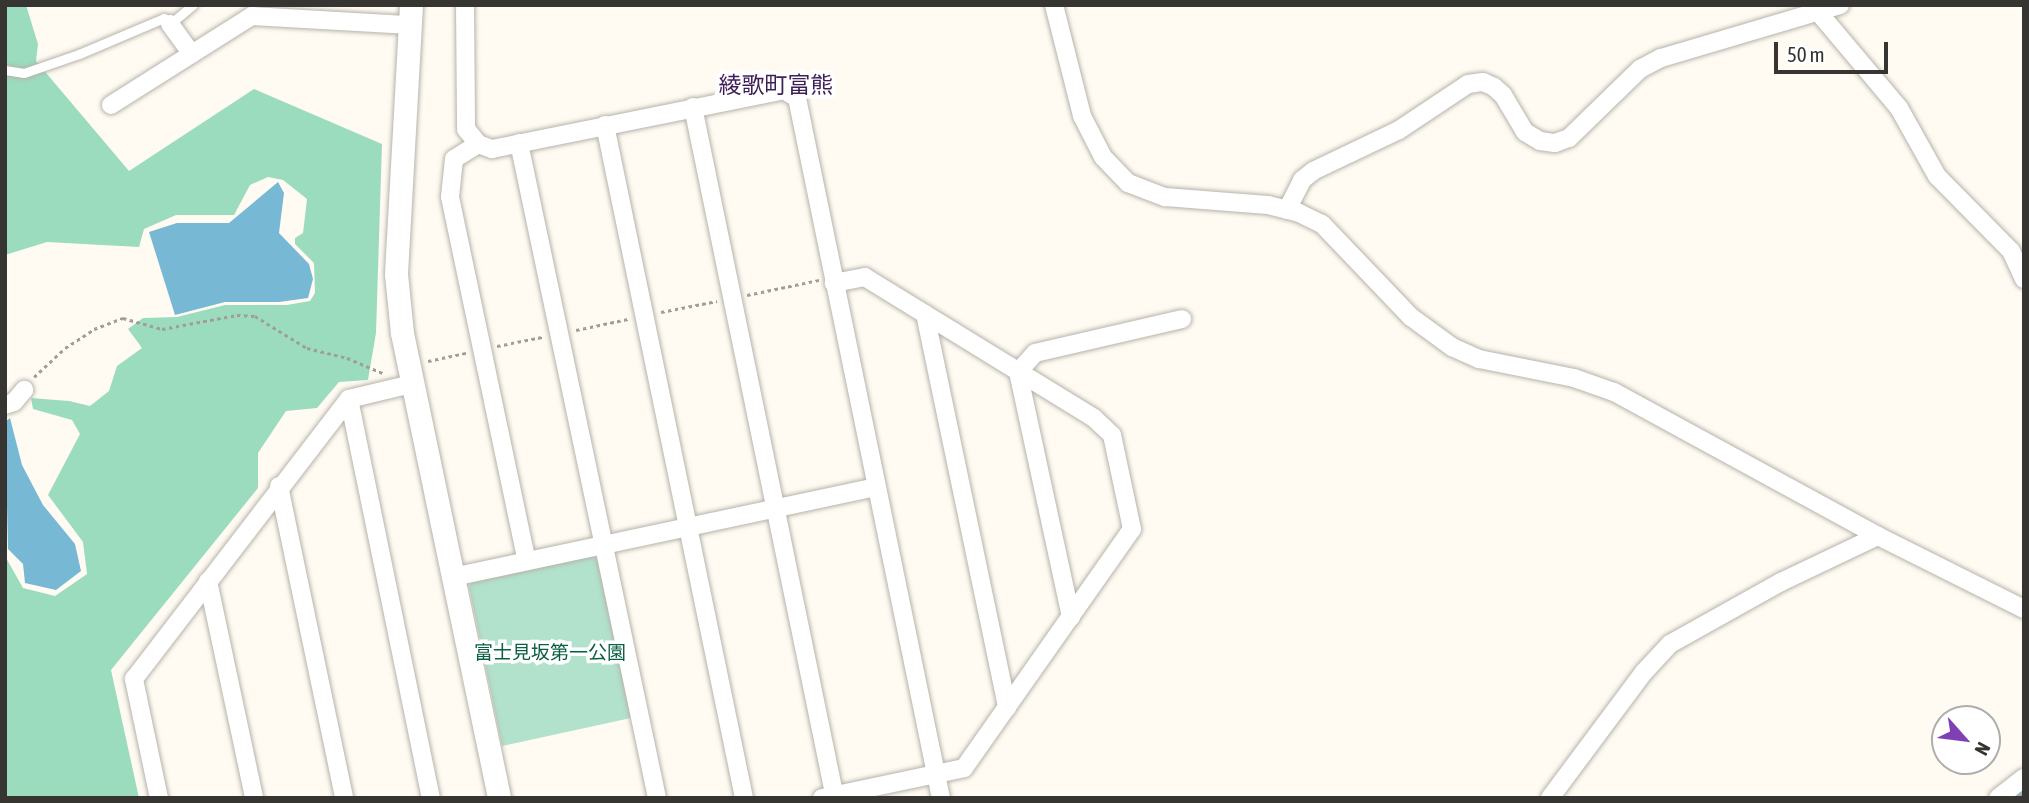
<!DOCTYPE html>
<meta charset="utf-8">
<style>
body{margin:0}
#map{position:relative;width:2029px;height:803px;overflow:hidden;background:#fffbf2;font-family:"Asap Condensed","Noto Sans JP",sans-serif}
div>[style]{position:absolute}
.green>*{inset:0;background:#b2e2cb}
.forest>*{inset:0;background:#9bdcbe}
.water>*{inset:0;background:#77b8d5}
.river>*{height:28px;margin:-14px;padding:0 14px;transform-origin:14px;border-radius:14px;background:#77b8d5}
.path>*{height:2.5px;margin-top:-1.25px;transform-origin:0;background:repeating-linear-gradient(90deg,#a09e97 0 3.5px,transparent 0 7px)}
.roads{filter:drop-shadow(0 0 2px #b6b3ab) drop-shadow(0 0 2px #b6b3ab)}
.service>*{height:9px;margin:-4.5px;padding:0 4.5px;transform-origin:4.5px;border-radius:4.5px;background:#fff}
.minor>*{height:18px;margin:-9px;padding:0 9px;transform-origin:9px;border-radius:9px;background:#fff}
.tertiary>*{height:23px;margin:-11.5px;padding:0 11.5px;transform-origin:11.5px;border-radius:11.5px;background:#fff}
span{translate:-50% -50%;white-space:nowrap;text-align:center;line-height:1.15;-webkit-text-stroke:7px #fff;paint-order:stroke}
.park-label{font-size:19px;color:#0a5e42}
.quarter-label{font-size:23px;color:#3d1f57}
.frame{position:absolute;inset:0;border:7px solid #363531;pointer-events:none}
.north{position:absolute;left:1931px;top:705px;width:70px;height:70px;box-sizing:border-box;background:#fff;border:2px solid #afaead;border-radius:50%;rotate:118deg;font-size:19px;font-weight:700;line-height:28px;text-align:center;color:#363531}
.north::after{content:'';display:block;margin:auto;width:24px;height:32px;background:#8040b5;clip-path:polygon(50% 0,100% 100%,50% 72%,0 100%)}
.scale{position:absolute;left:1774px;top:42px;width:114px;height:32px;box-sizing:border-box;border:4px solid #363531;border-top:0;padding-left:9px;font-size:21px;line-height:24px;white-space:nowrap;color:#363531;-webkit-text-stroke:5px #fff;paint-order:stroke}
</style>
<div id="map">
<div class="green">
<i style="clip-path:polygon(589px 554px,598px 559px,631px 718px,502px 746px,469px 587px,473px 579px)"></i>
</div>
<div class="forest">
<i style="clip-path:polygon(5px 5px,26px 5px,38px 44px,36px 61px,129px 171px,254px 89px,382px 144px,376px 333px,368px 380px,339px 382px,317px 408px,286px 411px,258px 453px,258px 488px,111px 670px,139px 798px,5px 798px,5px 556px,23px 588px,55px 596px,87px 574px,83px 542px,48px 495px,80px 434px,72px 420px,33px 409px,31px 398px,69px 401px,90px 406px,109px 391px,117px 366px,142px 348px,128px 329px,143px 318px,177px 317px,225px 305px,287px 305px,310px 301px,315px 293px,314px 263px,295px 244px,295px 238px,303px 233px,307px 199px,283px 180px,268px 177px,250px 185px,234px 215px,176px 215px,144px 229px,139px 247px,47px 242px,5px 255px)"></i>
</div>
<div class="water">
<i style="clip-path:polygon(278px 182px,284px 193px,279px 233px,309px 264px,313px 279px,308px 298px,279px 302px,225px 302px,175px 315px,149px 232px,177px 223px,229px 223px)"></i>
<i style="clip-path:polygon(10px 418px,22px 465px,43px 505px,75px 544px,81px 571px,56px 590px,25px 583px,23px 564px,8px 549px,5px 422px)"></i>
</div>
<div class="river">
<i style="left:2018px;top:798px;width:8px;rotate:-45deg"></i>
</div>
<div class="path">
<i style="left:747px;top:295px;width:74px;rotate:-11.8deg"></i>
<i style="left:661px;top:312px;width:57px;rotate:-11.1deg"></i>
<i style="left:576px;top:330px;width:53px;rotate:-11.9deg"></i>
<i style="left:497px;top:346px;width:46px;rotate:-11.3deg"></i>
<i style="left:428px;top:361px;width:39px;rotate:-12deg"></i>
<i style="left:34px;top:377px;width:42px;rotate:-43.1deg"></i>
<i style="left:65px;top:348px;width:35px;rotate:-33deg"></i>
<i style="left:94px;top:329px;width:31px;rotate:-21deg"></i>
<i style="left:123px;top:318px;width:41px;rotate:15.8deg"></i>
<i style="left:162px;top:329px;width:76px;rotate:-10.6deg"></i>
<i style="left:237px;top:315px;width:18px;rotate:3deg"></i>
<i style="left:255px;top:316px;width:61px;rotate:31.6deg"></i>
<i style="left:307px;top:348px;width:41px;rotate:14deg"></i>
<i style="left:347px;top:358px;width:39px;rotate:23deg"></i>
</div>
<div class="roads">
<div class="service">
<i style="left:5px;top:70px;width:19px;rotate:9deg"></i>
<i style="left:24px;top:73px;width:58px;rotate:-19.1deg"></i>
<i style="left:79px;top:54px;width:92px;rotate:-23deg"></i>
<i style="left:164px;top:18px;width:8px;rotate:45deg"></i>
<i style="left:170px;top:24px;width:30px;rotate:-40deg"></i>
</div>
<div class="minor">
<i style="left:465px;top:5px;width:124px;rotate:89.5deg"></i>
<i style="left:466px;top:129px;width:19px;rotate:51deg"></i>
<i style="left:478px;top:144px;width:15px;rotate:20deg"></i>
<i style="left:492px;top:149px;width:298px;rotate:-11.4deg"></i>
<i style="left:784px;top:90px;width:15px;rotate:32deg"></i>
<i style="left:797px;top:98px;width:715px;rotate:78.38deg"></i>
<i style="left:1054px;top:5px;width:114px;rotate:75.8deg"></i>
<i style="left:1082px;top:116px;width:46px;rotate:62.9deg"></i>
<i style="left:1103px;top:157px;width:36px;rotate:46deg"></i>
<i style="left:1128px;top:183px;width:40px;rotate:21deg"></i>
<i style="left:1165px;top:197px;width:103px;rotate:4.4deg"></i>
<i style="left:1268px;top:205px;width:32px;rotate:14deg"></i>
<i style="left:1299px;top:213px;width:25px;rotate:26deg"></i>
<i style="left:1322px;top:224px;width:129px;rotate:46.3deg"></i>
<i style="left:1411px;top:317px;width:51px;rotate:36.2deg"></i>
<i style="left:1452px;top:347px;width:30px;rotate:24deg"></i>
<i style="left:1479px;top:359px;width:97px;rotate:11.3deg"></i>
<i style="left:1574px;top:378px;width:42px;rotate:19.3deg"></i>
<i style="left:1614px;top:392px;width:301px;rotate:28.6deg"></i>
<i style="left:1878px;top:536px;width:163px;rotate:26.6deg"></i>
<i style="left:1819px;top:13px;width:124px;rotate:49.9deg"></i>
<i style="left:1899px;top:108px;width:78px;rotate:60.8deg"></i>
<i style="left:1937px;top:176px;width:105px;rotate:45.4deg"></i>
<i style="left:2011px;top:251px;width:31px;rotate:65deg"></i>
<i style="left:170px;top:24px;width:37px;rotate:54deg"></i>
<i style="left:111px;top:105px;width:167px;rotate:-32.3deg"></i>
<i style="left:252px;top:16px;width:158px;rotate:3.3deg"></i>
<i style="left:693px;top:107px;width:705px;rotate:78.39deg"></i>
<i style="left:605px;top:125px;width:687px;rotate:78.33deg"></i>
<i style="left:519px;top:143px;width:669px;rotate:78.1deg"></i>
<i style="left:478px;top:144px;width:28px;rotate:148deg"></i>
<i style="left:454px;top:159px;width:38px;rotate:96deg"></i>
<i style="left:450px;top:197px;width:372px;rotate:78.1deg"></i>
<i style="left:1287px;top:210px;width:34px;rotate:-63deg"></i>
<i style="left:1302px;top:180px;width:14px;rotate:-39deg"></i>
<i style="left:1313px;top:171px;width:95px;rotate:-25.5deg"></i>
<i style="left:1399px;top:130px;width:83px;rotate:-33.7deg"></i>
<i style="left:1468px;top:84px;width:15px;rotate:-8deg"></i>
<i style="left:1483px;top:82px;width:12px;rotate:24deg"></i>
<i style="left:1494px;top:87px;width:12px;rotate:42deg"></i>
<i style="left:1503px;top:95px;width:43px;rotate:59.3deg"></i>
<i style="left:1525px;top:132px;width:17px;rotate:31deg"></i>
<i style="left:1540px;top:141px;width:15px;rotate:8deg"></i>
<i style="left:1555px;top:143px;width:15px;rotate:-20deg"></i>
<i style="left:1569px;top:138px;width:99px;rotate:-44.2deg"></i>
<i style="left:1640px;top:69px;width:24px;rotate:-28deg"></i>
<i style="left:1661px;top:58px;width:187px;rotate:-16.5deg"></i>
<i style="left:925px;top:314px;width:402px;rotate:78.2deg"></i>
<i style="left:349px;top:399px;width:407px;rotate:78.4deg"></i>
<i style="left:5px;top:405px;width:9px;rotate:-18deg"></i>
<i style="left:14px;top:402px;width:16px;rotate:-50deg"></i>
<i style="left:279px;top:486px;width:319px;rotate:78.2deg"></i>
<i style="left:453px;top:577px;width:432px;rotate:-12deg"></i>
<i style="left:208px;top:581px;width:222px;rotate:78deg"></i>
<i style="left:1071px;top:617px;width:251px;rotate:-102.2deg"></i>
<i style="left:1018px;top:372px;width:25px;rotate:-48deg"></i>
<i style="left:1035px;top:353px;width:151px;rotate:-13deg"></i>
<i style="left:159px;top:798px;width:122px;rotate:-101.9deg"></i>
<i style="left:134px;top:679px;width:353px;rotate:-52.5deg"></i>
<i style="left:349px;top:399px;width:65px;rotate:-13.4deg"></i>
<i style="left:822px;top:798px;width:145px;rotate:-11.9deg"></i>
<i style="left:964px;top:768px;width:292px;rotate:-54.9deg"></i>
<i style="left:1132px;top:529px;width:96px;rotate:-102deg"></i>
<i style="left:1112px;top:435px;width:25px;rotate:-137deg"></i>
<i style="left:1094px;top:418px;width:269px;rotate:-148.4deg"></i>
<i style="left:865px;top:277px;width:32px;rotate:169deg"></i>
<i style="left:1550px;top:798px;width:157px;rotate:-53.3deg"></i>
<i style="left:1644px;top:672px;width:38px;rotate:-47deg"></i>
<i style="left:1670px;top:644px;width:127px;rotate:-29.2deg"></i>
<i style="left:1781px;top:582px;width:107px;rotate:-25.4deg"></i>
<i style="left:1998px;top:798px;width:33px;rotate:-38deg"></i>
</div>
<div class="tertiary">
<i style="left:411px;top:5px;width:269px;rotate:93.2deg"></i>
<i style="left:396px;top:274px;width:59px;rotate:84.2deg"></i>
<i style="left:402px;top:333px;width:475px;rotate:78.2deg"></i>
</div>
</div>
<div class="park-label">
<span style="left:550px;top:653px">富士見坂第一公園</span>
</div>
<div class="quarter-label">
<span style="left:776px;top:85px">綾歌町富熊</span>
</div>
<div class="frame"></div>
<div class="north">N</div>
<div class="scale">50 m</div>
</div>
